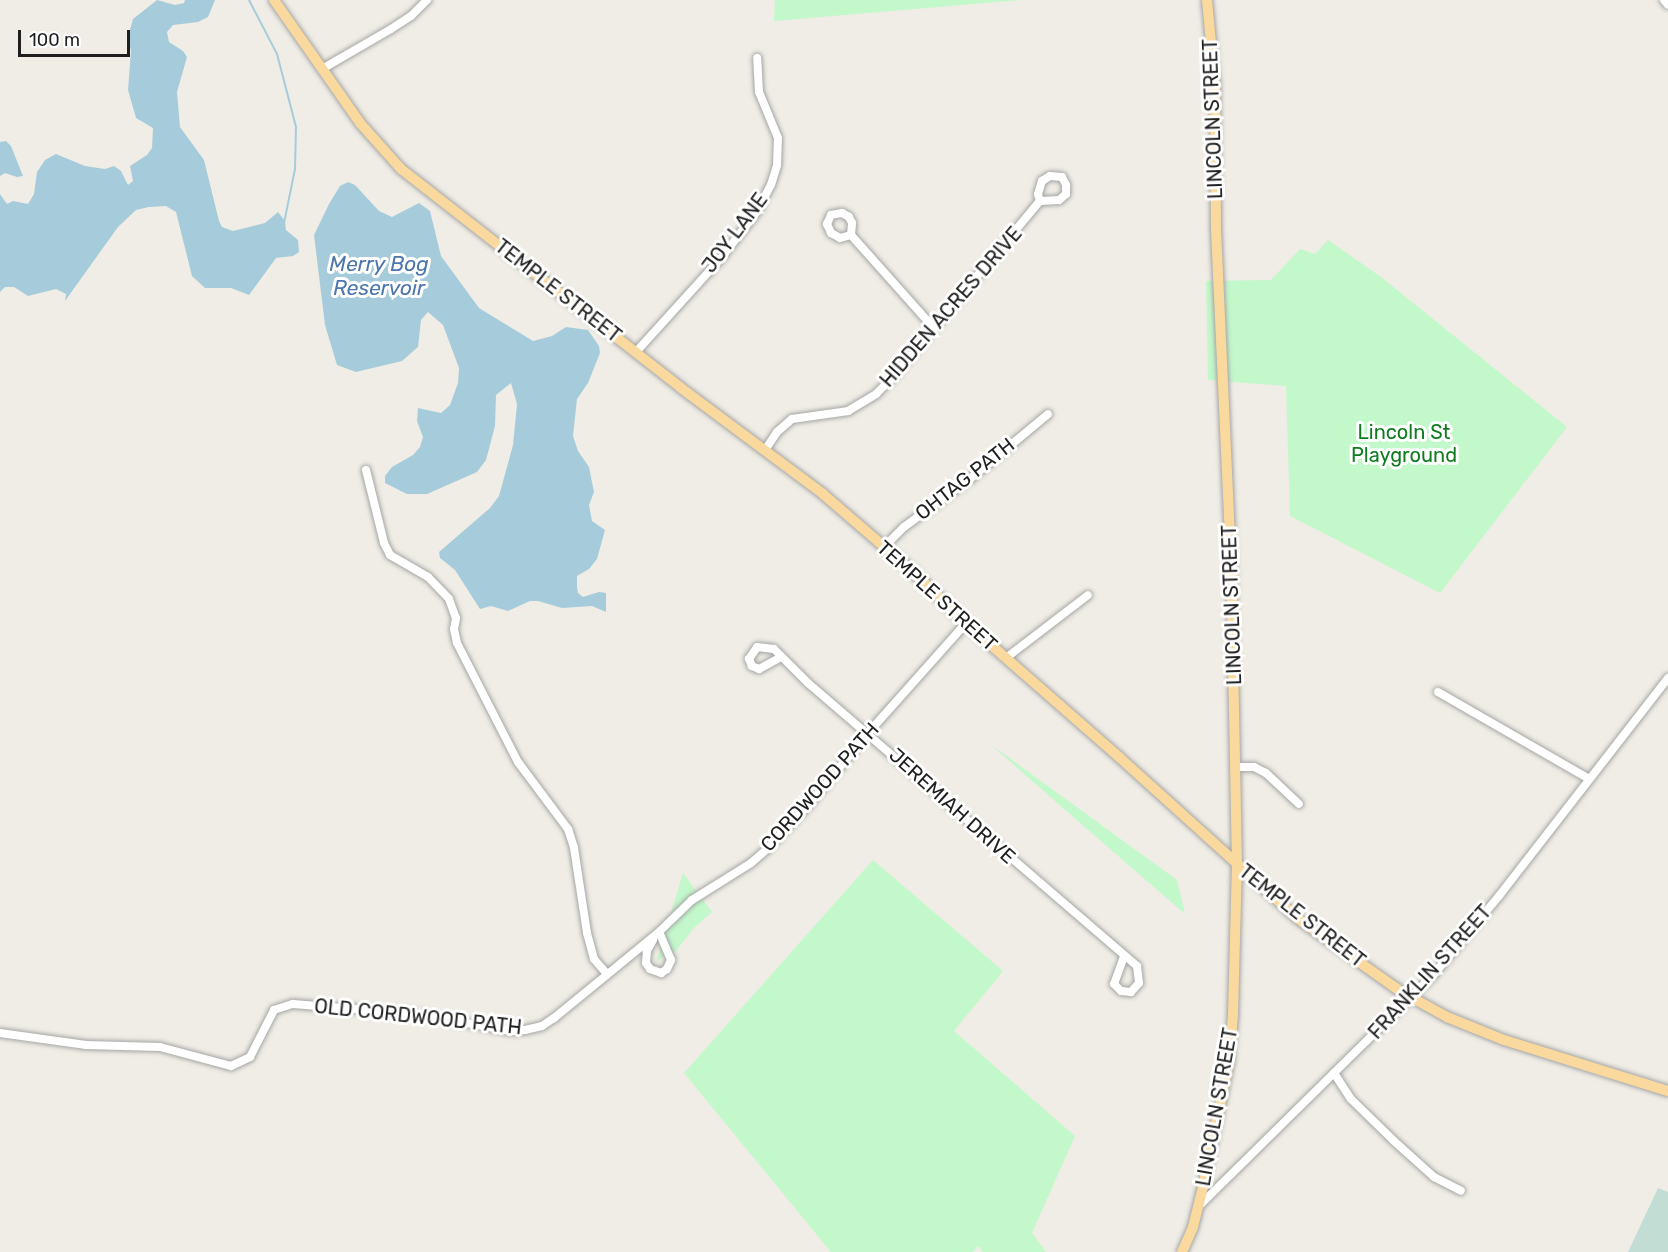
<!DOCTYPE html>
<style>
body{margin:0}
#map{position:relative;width:1668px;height:1252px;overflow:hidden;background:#efede5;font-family:Rubik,sans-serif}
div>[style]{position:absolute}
.wetland>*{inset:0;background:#c2ddd3}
.park>*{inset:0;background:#c3f8cb}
.water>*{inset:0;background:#a6ccdc}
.stream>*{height:2px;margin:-1px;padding:0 1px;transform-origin:1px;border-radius:1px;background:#a6ccdc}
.roads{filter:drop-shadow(0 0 2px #a6a6a6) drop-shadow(0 0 2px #a6a6a6)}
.minor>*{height:8px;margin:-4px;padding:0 4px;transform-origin:4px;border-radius:4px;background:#fff}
.major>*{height:10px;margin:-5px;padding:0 5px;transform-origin:5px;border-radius:5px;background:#fad99f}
span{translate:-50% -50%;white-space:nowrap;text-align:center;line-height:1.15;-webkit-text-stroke:6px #fff;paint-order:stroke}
.street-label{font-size:20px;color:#1f1f1f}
.park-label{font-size:20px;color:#0e7c1f}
.water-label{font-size:21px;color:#4d76ad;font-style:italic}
.scale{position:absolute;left:18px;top:30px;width:112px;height:27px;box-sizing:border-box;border:3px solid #1f1f1f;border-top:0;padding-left:8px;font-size:18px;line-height:21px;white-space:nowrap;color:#1f1f1f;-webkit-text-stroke:4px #fff;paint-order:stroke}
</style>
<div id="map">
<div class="wetland">
<i style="clip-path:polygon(1658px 1188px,1668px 1192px,1668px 1252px,1628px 1252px)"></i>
</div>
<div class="park">
<i style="clip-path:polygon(775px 0,1021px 0,774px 21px)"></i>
<i style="clip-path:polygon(1328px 240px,1381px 277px,1567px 427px,1440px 593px,1290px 516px,1286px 386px,1208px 380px,1206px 281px,1271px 280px,1300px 249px,1315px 254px)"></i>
<i style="clip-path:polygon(990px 744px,1177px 880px,1185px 914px,1087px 829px)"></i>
<i style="clip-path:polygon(873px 860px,1003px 971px,954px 1031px,1075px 1136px,1032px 1233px,1046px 1252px,983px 1252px,978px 1246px,973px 1252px,831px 1252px,684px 1073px)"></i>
<i style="clip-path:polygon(683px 873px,712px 912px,695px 927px,674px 953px,663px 956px,656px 963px)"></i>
</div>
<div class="water">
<i style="clip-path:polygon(157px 0,175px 5px,184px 3px,185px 0,215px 0,208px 17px,198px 22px,173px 25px,167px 32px,169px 42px,183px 51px,187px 57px,177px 92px,180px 127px,204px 160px,219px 221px,222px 227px,233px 231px,265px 223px,278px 212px,285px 221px,286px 230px,298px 240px,299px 252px,293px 256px,276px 258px,249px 295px,231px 288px,205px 288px,192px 276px,176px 212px,166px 206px,149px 207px,136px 210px,118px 227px,65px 301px,66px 294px,56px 289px,28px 296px,14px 287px,5px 287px,0 292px,0 194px,7px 204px,13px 201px,28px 204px,34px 194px,37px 172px,45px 160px,56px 154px,85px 166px,105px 169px,114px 166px,121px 171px,128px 185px,133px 181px,130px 166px,147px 155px,152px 148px,153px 128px,136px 118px,128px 90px,131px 51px,128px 37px,133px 19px)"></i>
<i style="clip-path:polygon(6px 141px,11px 146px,23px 176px,17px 177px,5px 173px,0 176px,0 142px)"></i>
<i style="clip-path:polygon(348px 182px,355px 185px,379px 211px,392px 217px,419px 203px,430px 211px,441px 256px,479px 308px,533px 341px,552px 336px,566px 327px,588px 330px,599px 346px,600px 353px,588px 383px,577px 399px,573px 436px,578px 451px,589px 467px,594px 492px,589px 505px,592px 521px,605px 530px,597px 559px,589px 569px,577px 576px,577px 587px,578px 593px,583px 597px,599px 592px,606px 593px,606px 612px,592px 606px,562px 608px,538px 601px,530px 601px,508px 611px,491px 606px,480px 609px,455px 570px,440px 558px,439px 552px,490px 508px,499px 496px,513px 445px,517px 404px,511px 383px,496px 395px,495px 426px,486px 460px,477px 472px,427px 494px,407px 494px,385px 483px,385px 476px,392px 467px,413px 455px,420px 447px,423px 437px,417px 421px,418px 408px,441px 413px,450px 405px,458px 383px,459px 368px,443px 325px,428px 312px,421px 320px,418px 347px,402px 361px,356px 372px,337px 365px,325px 325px,314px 235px,329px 204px,340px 186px)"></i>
</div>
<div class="stream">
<i style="left:249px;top:0;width:61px;rotate:62.6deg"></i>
<i style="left:277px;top:54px;width:75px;rotate:75.4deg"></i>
<i style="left:296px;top:127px;width:42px;rotate:91.4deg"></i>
<i style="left:295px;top:169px;width:55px;rotate:101.5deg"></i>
</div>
<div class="roads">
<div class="minor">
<i style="left:1664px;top:0;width:6px;rotate:51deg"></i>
<i style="left:322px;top:69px;width:80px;rotate:-30.1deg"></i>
<i style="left:391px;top:29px;width:24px;rotate:-33deg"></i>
<i style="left:411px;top:16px;width:23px;rotate:-45deg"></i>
<i style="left:851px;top:235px;width:12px;rotate:-85deg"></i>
<i style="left:852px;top:223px;width:7px;rotate:-117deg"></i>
<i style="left:849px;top:217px;width:8px;rotate:-150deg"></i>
<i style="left:842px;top:213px;width:11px;rotate:170deg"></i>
<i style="left:831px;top:215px;width:10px;rotate:114deg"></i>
<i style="left:827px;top:224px;width:10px;rotate:66deg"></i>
<i style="left:831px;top:233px;width:10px;rotate:29deg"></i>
<i style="left:840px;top:238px;width:11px;rotate:-15deg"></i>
<i style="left:851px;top:235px;width:125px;rotate:48.3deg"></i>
<i style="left:636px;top:352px;width:128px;rotate:-47.8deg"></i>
<i style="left:722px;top:257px;width:59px;rotate:-52.5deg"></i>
<i style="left:758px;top:210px;width:28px;rotate:-63deg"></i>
<i style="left:771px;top:185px;width:21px;rotate:-73deg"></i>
<i style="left:777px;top:165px;width:27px;rotate:-88deg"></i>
<i style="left:778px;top:138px;width:50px;rotate:-112.4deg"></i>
<i style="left:759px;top:92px;width:34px;rotate:-93deg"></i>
<i style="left:765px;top:450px;width:22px;rotate:-56deg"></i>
<i style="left:777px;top:432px;width:20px;rotate:-41deg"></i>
<i style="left:792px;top:419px;width:57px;rotate:-8.1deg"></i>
<i style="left:848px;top:411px;width:33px;rotate:-31deg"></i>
<i style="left:876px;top:394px;width:25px;rotate:-45deg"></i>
<i style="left:894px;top:376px;width:228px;rotate:-50.2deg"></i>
<i style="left:1040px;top:201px;width:7px;rotate:-106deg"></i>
<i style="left:1038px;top:194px;width:14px;rotate:-73deg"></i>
<i style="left:1042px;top:181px;width:9px;rotate:-32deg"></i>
<i style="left:1050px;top:176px;width:12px;rotate:5deg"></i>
<i style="left:1062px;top:177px;width:9px;rotate:63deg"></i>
<i style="left:1066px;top:185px;width:9px;rotate:90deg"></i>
<i style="left:1066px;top:194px;width:9px;rotate:139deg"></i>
<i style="left:1059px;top:200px;width:19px;rotate:177deg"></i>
<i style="left:366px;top:470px;width:75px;rotate:76.1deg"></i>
<i style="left:384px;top:543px;width:13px;rotate:63deg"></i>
<i style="left:390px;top:555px;width:44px;rotate:30.1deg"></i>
<i style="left:428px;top:577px;width:30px;rotate:46deg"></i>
<i style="left:449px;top:599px;width:20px;rotate:70deg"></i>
<i style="left:456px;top:618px;width:11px;rotate:100deg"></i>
<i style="left:454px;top:629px;width:14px;rotate:78deg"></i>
<i style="left:457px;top:643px;width:134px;rotate:62.9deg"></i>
<i style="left:518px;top:762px;width:84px;rotate:53.3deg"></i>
<i style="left:568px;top:829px;width:20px;rotate:72deg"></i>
<i style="left:574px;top:848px;width:86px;rotate:81.3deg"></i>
<i style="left:587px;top:933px;width:27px;rotate:75deg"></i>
<i style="left:594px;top:959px;width:20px;rotate:49deg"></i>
<i style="left:884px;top:547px;width:28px;rotate:-45deg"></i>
<i style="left:904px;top:527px;width:83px;rotate:-36.2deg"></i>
<i style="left:971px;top:478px;width:100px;rotate:-39.7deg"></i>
<i style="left:781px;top:657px;width:25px;rotate:151deg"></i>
<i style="left:759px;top:669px;width:8px;rotate:-157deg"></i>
<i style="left:752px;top:666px;width:8px;rotate:-113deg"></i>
<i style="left:749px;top:659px;width:14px;rotate:-56deg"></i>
<i style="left:757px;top:647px;width:17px;rotate:7deg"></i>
<i style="left:774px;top:649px;width:48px;rotate:45deg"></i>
<i style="left:808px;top:683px;width:434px;rotate:40.7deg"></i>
<i style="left:1137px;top:966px;width:17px;rotate:83deg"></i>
<i style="left:1139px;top:983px;width:12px;rotate:132deg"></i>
<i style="left:1131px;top:992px;width:10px;rotate:-174deg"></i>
<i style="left:1121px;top:991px;width:10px;rotate:-135deg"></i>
<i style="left:1114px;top:984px;width:30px;rotate:-70deg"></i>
<i style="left:1006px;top:658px;width:103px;rotate:-37.5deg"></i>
<i style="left:1438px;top:692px;width:174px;rotate:29.9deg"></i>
<i style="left:1235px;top:767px;width:19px"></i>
<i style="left:1254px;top:767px;width:13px;rotate:27deg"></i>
<i style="left:1266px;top:773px;width:45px;rotate:43.2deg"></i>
<i style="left:653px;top:940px;width:13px;rotate:119deg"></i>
<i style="left:647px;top:951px;width:12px;rotate:95deg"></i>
<i style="left:646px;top:963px;width:7px;rotate:56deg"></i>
<i style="left:650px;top:969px;width:12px;rotate:20deg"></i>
<i style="left:661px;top:973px;width:7px;rotate:-34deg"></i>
<i style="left:667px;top:969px;width:10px;rotate:-66deg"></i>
<i style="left:671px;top:960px;width:30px;rotate:-113deg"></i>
<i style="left:659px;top:932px;width:46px;rotate:-44.1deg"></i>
<i style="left:692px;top:900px;width:70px;rotate:-32.1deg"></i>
<i style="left:751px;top:863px;width:23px;rotate:-41deg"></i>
<i style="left:768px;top:848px;width:63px;rotate:-46.9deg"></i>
<i style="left:811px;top:802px;width:91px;rotate:-50.4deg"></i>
<i style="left:869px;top:732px;width:146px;rotate:-48.3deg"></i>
<i style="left:0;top:1033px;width:87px;rotate:7.9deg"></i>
<i style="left:86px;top:1045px;width:74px;rotate:1.5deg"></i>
<i style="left:160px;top:1047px;width:73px;rotate:15deg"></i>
<i style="left:231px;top:1066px;width:21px;rotate:-25deg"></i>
<i style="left:250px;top:1057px;width:53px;rotate:-62.9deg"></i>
<i style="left:274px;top:1010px;width:20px;rotate:-18deg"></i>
<i style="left:293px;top:1004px;width:123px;rotate:4.6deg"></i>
<i style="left:416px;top:1014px;width:97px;rotate:10.1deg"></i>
<i style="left:511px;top:1031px;width:14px;rotate:-4deg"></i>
<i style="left:525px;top:1030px;width:17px;rotate:-13deg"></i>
<i style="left:542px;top:1026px;width:14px;rotate:-34deg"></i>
<i style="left:554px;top:1018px;width:136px;rotate:-39.3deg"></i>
<i style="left:1334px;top:1073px;width:31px;rotate:57deg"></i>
<i style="left:1351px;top:1099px;width:60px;rotate:44.3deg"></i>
<i style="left:1394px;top:1141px;width:54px;rotate:42deg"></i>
<i style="left:1434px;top:1177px;width:30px;rotate:27deg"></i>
<i style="left:1199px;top:1206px;width:330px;rotate:-44.6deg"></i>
<i style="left:1434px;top:974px;width:102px;rotate:-50.2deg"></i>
<i style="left:1499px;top:896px;width:276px;rotate:-52.2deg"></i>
</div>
<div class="major">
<i style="left:274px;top:0;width:150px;rotate:55deg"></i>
<i style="left:360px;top:123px;width:62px;rotate:48.3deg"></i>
<i style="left:401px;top:169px;width:355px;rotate:38deg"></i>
<i style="left:681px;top:388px;width:177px;rotate:36.7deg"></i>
<i style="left:823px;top:494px;width:116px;rotate:40.8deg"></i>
<i style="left:911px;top:570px;width:76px;rotate:43.9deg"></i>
<i style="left:966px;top:623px;width:203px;rotate:41.2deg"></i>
<i style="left:1119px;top:757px;width:240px;rotate:42.1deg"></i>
<i style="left:1297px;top:918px;width:126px;rotate:35.3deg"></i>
<i style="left:1400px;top:991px;width:54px;rotate:29deg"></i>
<i style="left:1447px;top:1017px;width:61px;rotate:22deg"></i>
<i style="left:1504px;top:1040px;width:172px;rotate:17.3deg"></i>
<i style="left:1182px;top:1252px;width:27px;rotate:-66deg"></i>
<i style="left:1193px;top:1227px;width:41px;rotate:-76deg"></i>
<i style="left:1203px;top:1187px;width:129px;rotate:-78.3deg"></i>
<i style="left:1229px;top:1061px;width:46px;rotate:-85deg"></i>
<i style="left:1233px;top:1015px;width:150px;rotate:-88.5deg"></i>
<i style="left:1237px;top:865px;width:305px;rotate:-91.1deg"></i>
<i style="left:1231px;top:560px;width:331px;rotate:-92.6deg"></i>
<i style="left:1216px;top:229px;width:144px;rotate:-90.4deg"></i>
<i style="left:1215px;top:85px;width:85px;rotate:-95.4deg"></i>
</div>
</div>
<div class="street-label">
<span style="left:1213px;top:119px;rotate:-92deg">LINCOLN STREET</span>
<span style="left:735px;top:233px;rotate:-53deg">JOY LANE</span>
<span style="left:558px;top:291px;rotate:38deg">TEMPLE STREET</span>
<span style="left:951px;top:307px;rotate:-49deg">HIDDEN ACRES DRIVE</span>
<span style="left:965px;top:479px;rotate:-38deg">OHTAG PATH</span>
<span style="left:937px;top:596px;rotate:42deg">TEMPLE STREET</span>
<span style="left:1232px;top:605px;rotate:-92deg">LINCOLN STREET</span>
<span style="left:820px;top:787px;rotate:-48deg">CORDWOOD PATH</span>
<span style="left:952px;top:806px;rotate:42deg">JEREMIAH DRIVE</span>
<span style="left:1302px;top:916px;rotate:38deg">TEMPLE STREET</span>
<span style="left:1430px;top:972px;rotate:-48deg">FRANKLIN STREET</span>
<span style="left:418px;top:1017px;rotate:6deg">OLD CORDWOOD PATH</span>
<span style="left:1217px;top:1107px;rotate:-80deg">LINCOLN STREET</span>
</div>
<div class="park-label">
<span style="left:1404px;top:444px">Lincoln St<br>Playground</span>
</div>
<div class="water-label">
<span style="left:379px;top:276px">Merry Bog<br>Reservoir</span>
</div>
<div class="scale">100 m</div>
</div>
